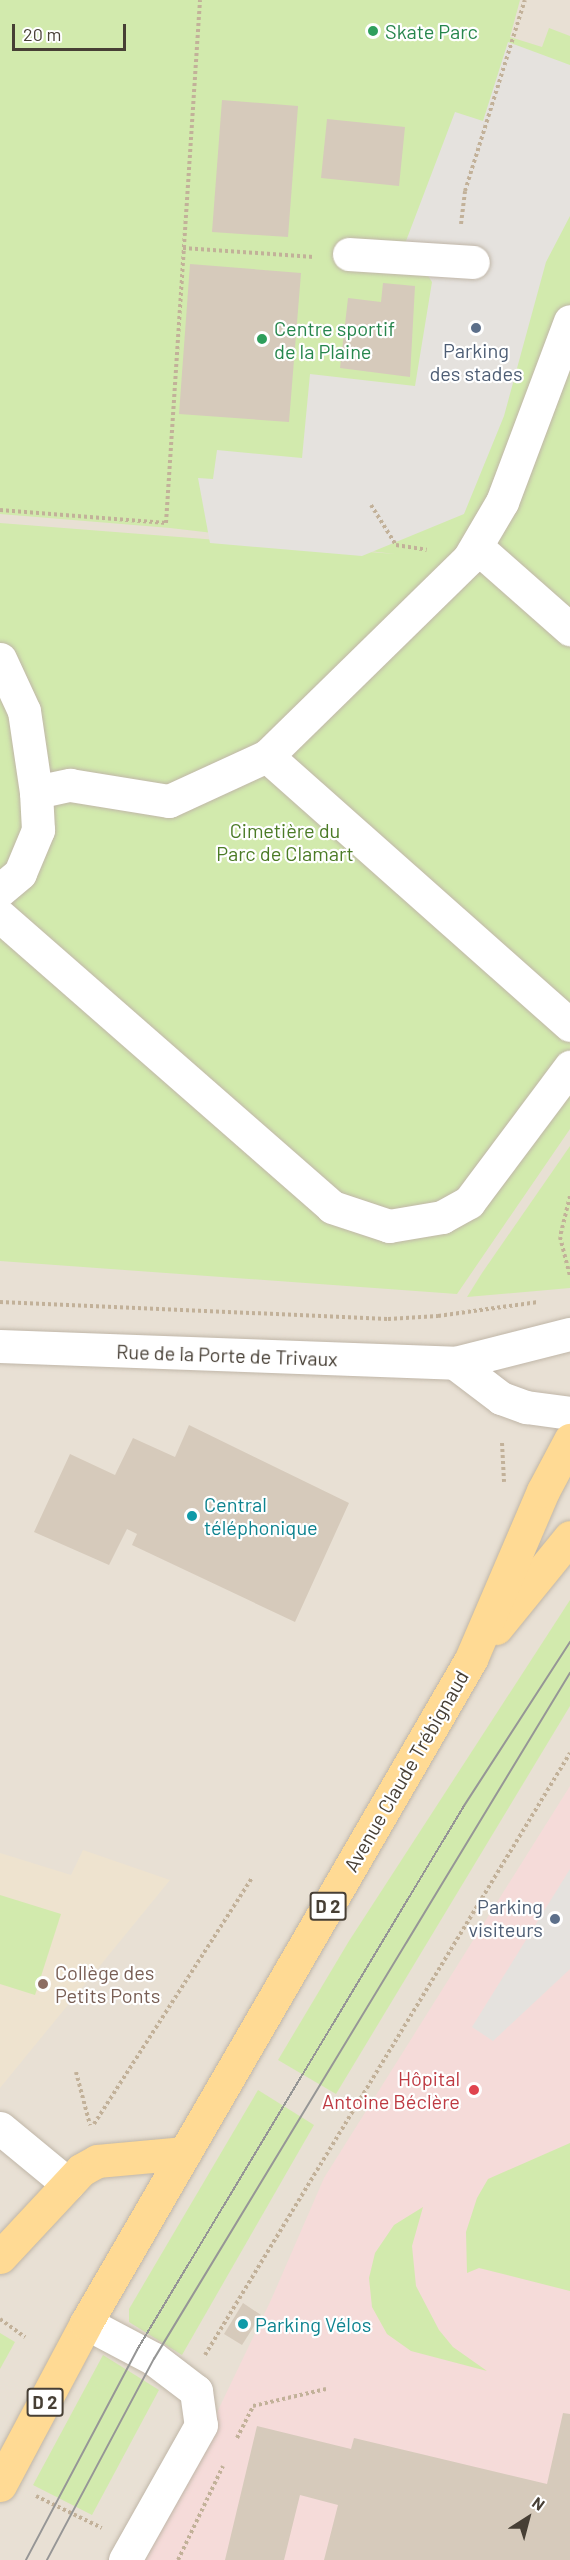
<!DOCTYPE html>
<meta charset="utf-8">
<style>
body{margin:0}
#map{position:relative;width:570px;height:2560px;overflow:hidden;background:#f4efe6;font-family:Barlow,sans-serif}
div>[style]{position:absolute}
.residential>*{inset:0;background:#e8e0d4}
.education>*{inset:0;background:#eee3cf}
.medical>*{inset:0;background:#f5dbd9}
.green>*{inset:0;background:#d2eaad}
.parking>*{inset:0;background:#e5e2de}
.building>*{inset:0;background:#d6cabb}
.path>*{height:4px;margin-top:-2px;transform-origin:0;background:repeating-linear-gradient(90deg,#c2b199 0 3px,transparent 0 6px)}
.roads{filter:drop-shadow(0 0 2px #c0b6a8) drop-shadow(0 0 2px #c0b6a8)}
.minor>*{height:33px;margin:-16.5px;padding:0 16.5px;transform-origin:16.5px;border-radius:16.5px;background:#fff}
.major>*{height:33px;margin:-16.5px;padding:0 16.5px;transform-origin:16.5px;border-radius:16.5px;background:#ffda94}
.tram>*{height:1.5px;margin:-0.75px;padding:0 0.75px;transform-origin:0.75px;border-radius:0.75px;background:#969696}
.dots>*{width:16px;height:16px;translate:-50% -50%;box-sizing:border-box;border:3px solid #fff;border-radius:50%}
span{translate:-50% -50%;white-space:nowrap;text-align:center;line-height:1.15;-webkit-text-stroke:4.5px #fff;paint-order:stroke}
.shield-label span{padding:2px 4px;background:#fff;border:2px solid;border-radius:4px;-webkit-text-stroke-width:0}
.shield-label{font-size:18px;color:#473f35;font-weight:700}
.leisure-label{font-size:20px;color:#27864d}
.left{translate:0 -50%;text-align:left}
.service-label{font-size:20px;color:#4e5e75}
.right{translate:-100% -50%;text-align:right}
.park-label{font-size:20px;color:#4b7b26}
.street-label{font-size:20px;color:#473f35}
.culture-label{font-size:20px;color:#0d838f}
.education-label{font-size:20px;color:#785e54}
.health-label{font-size:20px;color:#be3a42}
.north{position:absolute;left:498px;top:2488px;width:60px;height:60px;-webkit-text-stroke:4px #fff;paint-order:stroke;rotate:36deg;font-size:16px;font-weight:700;line-height:24px;text-align:center;color:#473f35}
.north::after{content:'';display:block;margin:auto;width:21px;height:27px;background:#473f35;clip-path:polygon(50% 0,100% 100%,50% 72%,0 100%)}
.scale{position:absolute;left:12px;top:24px;width:114px;height:27px;box-sizing:border-box;border:3px solid #473f35;border-top:0;padding-left:8px;font-size:18px;line-height:21px;white-space:nowrap;color:#473f35;-webkit-text-stroke:4px #fff;paint-order:stroke}
</style>
<div id="map">
<div class="residential">
<i style="clip-path:polygon(0 0,570px 0,570px 2560px,0 2560px)"></i>
</div>
<div class="education">
<i style="clip-path:polygon(83px 1850px,170px 1880px,0 2088px,0 1853px,71px 1875px)"></i>
</div>
<div class="medical">
<i style="clip-path:polygon(570px 1786px,570px 2560px,146px 2560px,271px 2300px,324px 2178px)"></i>
</div>
<div class="green">
<i style="clip-path:polygon(0 0,520px 0,510px 37px,542px 47px,549px 28px,570px 36px,570px 1129px,457px 1294px,0 1261px,0 523px,395px 554px,170px 528px,0 514px)"></i>
<i style="clip-path:polygon(570px 1146px,570px 1288px,467px 1297px,482px 1273px)"></i>
<i style="clip-path:polygon(570px 1600px,570px 1706px,336px 2094px,278px 2060px,349px 1941px)"></i>
<i style="clip-path:polygon(0 1895px,61px 1914px,35px 1995px,0 1984px)"></i>
<i style="clip-path:polygon(258px 2090px,314px 2125px,182px 2355px,129px 2322px,129px 2309px)"></i>
<i style="clip-path:polygon(570px 2143px,570px 2291px,479px 2268px,467px 2273px,466px 2232px,477px 2198px,488px 2179px)"></i>
<i style="clip-path:polygon(423px 2207px,412px 2246px,416px 2286px,439px 2330px,453px 2347px,487px 2371px,411px 2351px,387px 2334px,372px 2307px,369px 2278px,375px 2253px,394px 2225px)"></i>
<i style="clip-path:polygon(0 2333px,15px 2342px,0 2369px)"></i>
<i style="clip-path:polygon(103px 2355px,159px 2390px,92px 2515px,33px 2485px)"></i>
</div>
<div class="parking">
<i style="clip-path:polygon(508px 42px,570px 65px,570px 216px,546px 262px,504px 416px,464px 514px,362px 556px,210px 543px,198px 478px,213px 479px,217px 450px,302px 458px,310px 374px,415px 386px,432px 282px,406px 241px,455px 112px,483px 121px)"></i>
<i style="clip-path:polygon(570px 1869px,570px 1969px,493px 2041px,472px 2027px)"></i>
</div>
<div class="building">
<i style="clip-path:polygon(222px 100px,298px 106px,288px 237px,212px 232px)"></i>
<i style="clip-path:polygon(327px 119px,405px 127px,399px 186px,321px 178px)"></i>
<i style="clip-path:polygon(190px 264px,301px 273px,289px 422px,179px 414px)"></i>
<i style="clip-path:polygon(383px 283px,415px 286px,410px 377px,340px 368px,348px 298px,381px 302px)"></i>
<i style="clip-path:polygon(189px 1425px,349px 1503px,295px 1622px,132px 1545px,137px 1534px,127px 1529px,109px 1565px,34px 1532px,70px 1454px,115px 1475px,133px 1438px,175px 1457px)"></i>
<i style="clip-path:polygon(243px 2303px,261px 2315px,242px 2345px,224px 2334px)"></i>
<i style="clip-path:polygon(563px 2413px,570px 2414px,570px 2560px,324px 2560px,338px 2505px,300px 2495px,284px 2560px,225px 2560px,257px 2426px,351px 2449px,354px 2438px,547px 2484px)"></i>
</div>
<div class="path">
<i style="left:461px;top:224px;width:33px;rotate:-83deg"></i>
<i style="left:465px;top:191px;width:200px;rotate:-72.6deg"></i>
<i style="left:183px;top:248px;width:131px;rotate:3.9deg"></i>
<i style="left:371px;top:505px;width:47px;rotate:58deg"></i>
<i style="left:396px;top:545px;width:31px;rotate:9deg"></i>
<i style="left:0;top:510px;width:167px;rotate:4.5deg"></i>
<i style="left:166px;top:523px;width:524px;rotate:-86.28deg"></i>
<i style="left:570px;top:1196px;width:42px;rotate:103.7deg"></i>
<i style="left:560px;top:1237px;width:40px;rotate:75.6deg"></i>
<i style="left:0;top:1302px;width:388px;rotate:2.5deg"></i>
<i style="left:388px;top:1319px;width:50px;rotate:-3.4deg"></i>
<i style="left:438px;top:1316px;width:101px;rotate:-8deg"></i>
<i style="left:502px;top:1443px;width:39px;rotate:87deg"></i>
<i style="left:76px;top:2072px;width:55px;rotate:75.2deg"></i>
<i style="left:94px;top:2124px;width:292px;rotate:-57.3deg"></i>
<i style="left:0;top:2319px;width:31px;rotate:36deg"></i>
<i style="left:205px;top:2355px;width:704px;rotate:-58.77deg"></i>
<i style="left:237px;top:2438px;width:36px;rotate:-63deg"></i>
<i style="left:253px;top:2406px;width:75px;rotate:-13.1deg"></i>
<i style="left:36px;top:2496px;width:73px;rotate:25.9deg"></i>
<i style="left:178px;top:2560px;width:104px;rotate:-64.4deg"></i>
</div>
<div class="roads">
<div class="minor">
<i style="left:349px;top:254px;width:124px;rotate:3.7deg"></i>
<i style="left:478px;top:548px;width:123px;rotate:41.4deg"></i>
<i style="left:0;top:659px;width:57px;rotate:65.2deg"></i>
<i style="left:24px;top:711px;width:82px;rotate:81.6deg"></i>
<i style="left:267px;top:756px;width:405px;rotate:41.6deg"></i>
<i style="left:0;top:890px;width:26px;rotate:-40deg"></i>
<i style="left:20px;top:873px;width:47px;rotate:-67.3deg"></i>
<i style="left:38px;top:830px;width:38px;rotate:-93deg"></i>
<i style="left:36px;top:792px;width:35px;rotate:-12deg"></i>
<i style="left:70px;top:785px;width:100px;rotate:9.2deg"></i>
<i style="left:169px;top:801px;width:108px;rotate:-24.7deg"></i>
<i style="left:267px;top:756px;width:283px;rotate:-44.4deg"></i>
<i style="left:469px;top:558px;width:65px;rotate:-59.5deg"></i>
<i style="left:502px;top:502px;width:193px;rotate:-69.4deg"></i>
<i style="left:0;top:916px;width:441px;rotate:41.2deg"></i>
<i style="left:332px;top:1207px;width:60px;rotate:18.4deg"></i>
<i style="left:389px;top:1226px;width:54px;rotate:-9.6deg"></i>
<i style="left:442px;top:1217px;width:31px;rotate:-29deg"></i>
<i style="left:469px;top:1202px;width:169px;rotate:-53.2deg"></i>
<i style="left:0;top:1346px;width:455px;rotate:2.1deg"></i>
<i style="left:455px;top:1363px;width:119px;rotate:-14.2deg"></i>
<i style="left:455px;top:1363px;width:58px;rotate:37.3deg"></i>
<i style="left:501px;top:1398px;width:27px;rotate:20deg"></i>
<i style="left:526px;top:1407px;width:44px;rotate:7.8deg"></i>
<i style="left:0;top:2128px;width:88px;rotate:39.5deg"></i>
<i style="left:86px;top:2323px;width:77px;rotate:27.9deg"></i>
<i style="left:154px;top:2359px;width:53px;rotate:37.3deg"></i>
<i style="left:196px;top:2391px;width:34px;rotate:82deg"></i>
<i style="left:201px;top:2425px;width:155px;rotate:119.4deg"></i>
</div>
<div class="major">
<i style="left:496px;top:1628px;width:117px;rotate:-50.9deg"></i>
<i style="left:0;top:2257px;width:119px;rotate:-47deg"></i>
<i style="left:81px;top:2170px;width:18px;rotate:-29deg"></i>
<i style="left:97px;top:2161px;width:88px;rotate:-5.2deg"></i>
<i style="left:0;top:2485px;width:183px;rotate:-62deg"></i>
<i style="left:86px;top:2323px;width:768px;rotate:-59.89deg"></i>
<i style="left:471px;top:1659px;width:183px;rotate:-66.8deg"></i>
<i style="left:543px;top:1491px;width:58px;rotate:-62.1deg"></i>
</div>
</div>
<div class="tram">
<i style="left:26px;top:2560px;width:238px;rotate:-62.1deg"></i>
<i style="left:137px;top:2350px;width:635px;rotate:-58.99deg"></i>
<i style="left:464px;top:1806px;width:195px;rotate:-57.1deg"></i>
<i style="left:47px;top:2560px;width:228px;rotate:-62deg"></i>
<i style="left:154px;top:2359px;width:802px;rotate:-58.77deg"></i>
</div>
<div class="dots">
<i style="left:373px;top:31px;background:#2e9e5b"></i>
<i style="left:476px;top:328px;background:#5c6f8a"></i>
<i style="left:262px;top:339px;background:#2e9e5b"></i>
<i style="left:192px;top:1516px;background:#0f9aa8"></i>
<i style="left:555px;top:1919px;background:#5c6f8a"></i>
<i style="left:43px;top:1984px;background:#8d6e63"></i>
<i style="left:474px;top:2090px;background:#e0444e"></i>
<i style="left:243px;top:2324px;background:#0f9aa8"></i>
</div>
<div class="shield-label">
<span style="left:328px;top:1906px">D 2</span>
<span style="left:45px;top:2402px">D 2</span>
</div>
<div class="leisure-label">
<span class="left" style="left:385px;top:31px">Skate Parc</span>
<span class="left" style="left:274px;top:340px">Centre sportif<br>de la Plaine</span>
</div>
<div class="service-label">
<span style="left:476px;top:362px">Parking<br>des stades</span>
<span class="right" style="left:543px;top:1918px">Parking<br>visiteurs</span>
</div>
<div class="park-label">
<span style="left:285px;top:842px">Cimetière du<br>Parc de Clamart</span>
</div>
<div class="street-label">
<span style="left:227px;top:1355px;rotate:2deg">Rue de la Porte de Trivaux</span>
<span style="left:406px;top:1771px;rotate:-60deg">Avenue Claude Trébignaud</span>
</div>
<div class="culture-label">
<span class="left" style="left:204px;top:1516px">Central<br>téléphonique</span>
<span class="left" style="left:255px;top:2324px">Parking Vélos</span>
</div>
<div class="education-label">
<span class="left" style="left:55px;top:1984px">Collège des<br>Petits Ponts</span>
</div>
<div class="health-label">
<span class="right" style="left:460px;top:2090px">Hôpital<br>Antoine Béclère</span>
</div>
<div class="north">N</div>
<div class="scale">20 m</div>
</div>
